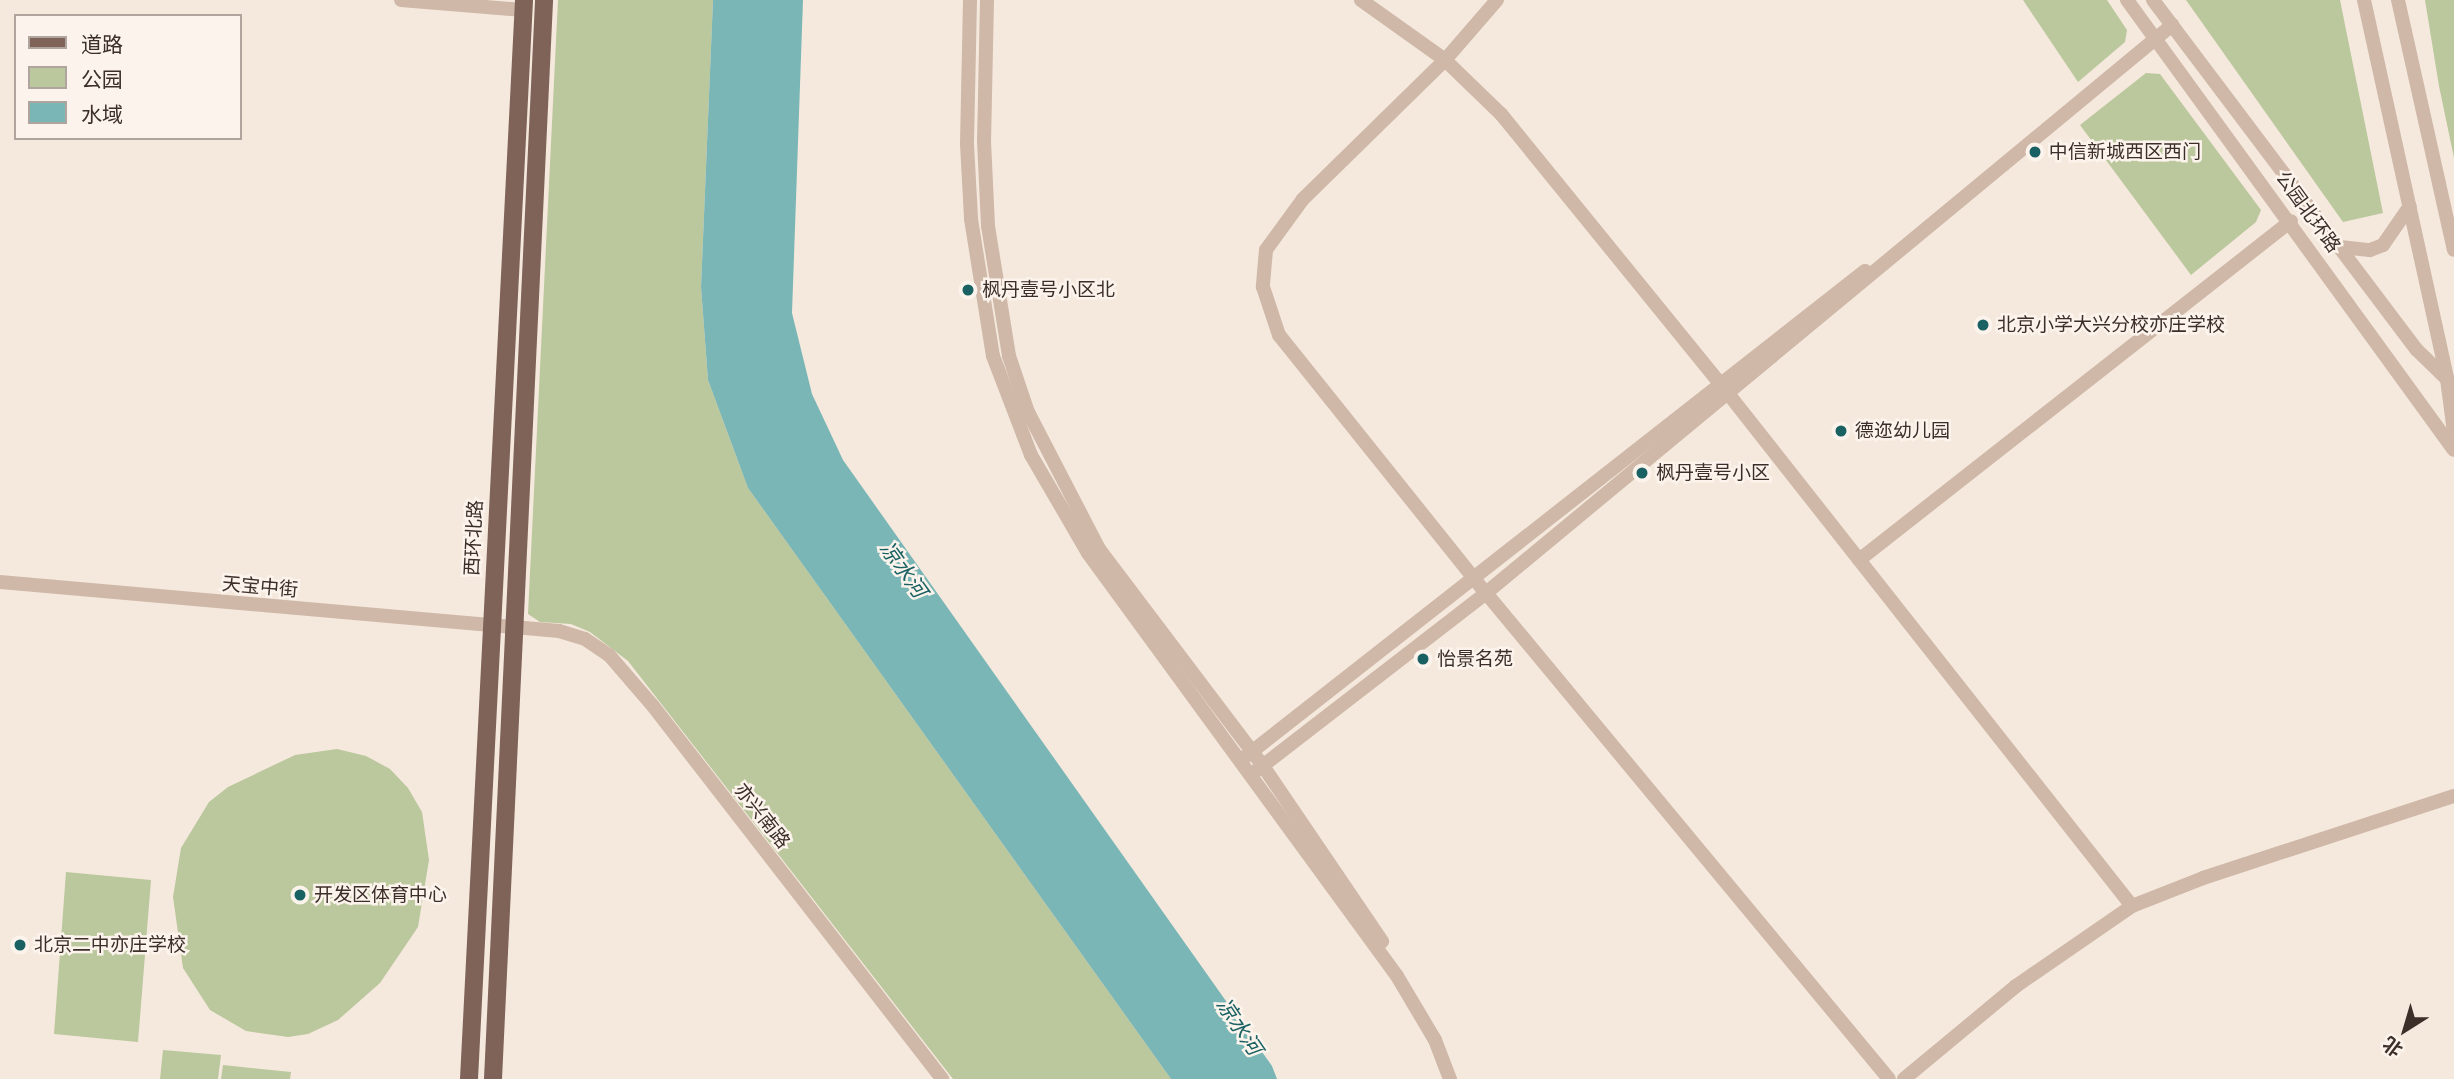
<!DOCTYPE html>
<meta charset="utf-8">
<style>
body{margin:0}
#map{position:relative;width:2454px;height:1079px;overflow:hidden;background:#f5e9de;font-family:"Noto Sans","Noto Sans SC",sans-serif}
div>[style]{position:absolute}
.green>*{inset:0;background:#bbc79c}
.water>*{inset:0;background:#7ab6b5}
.minor>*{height:14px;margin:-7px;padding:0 7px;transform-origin:7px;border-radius:7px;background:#cfb8a8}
.major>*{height:18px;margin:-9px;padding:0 9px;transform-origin:9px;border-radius:9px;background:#7f6359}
.dots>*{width:19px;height:19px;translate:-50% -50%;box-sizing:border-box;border:4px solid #fcf4ec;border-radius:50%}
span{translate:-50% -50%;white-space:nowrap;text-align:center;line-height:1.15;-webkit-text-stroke:5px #fcf4ec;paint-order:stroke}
.poi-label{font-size:19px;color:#3c2e29}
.left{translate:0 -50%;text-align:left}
.street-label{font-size:19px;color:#3c2e29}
.water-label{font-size:21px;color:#196162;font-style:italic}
.legend{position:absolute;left:14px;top:14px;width:228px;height:126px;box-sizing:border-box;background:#fcf4ec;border:2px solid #afa59e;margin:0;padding:9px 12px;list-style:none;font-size:21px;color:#3c2e29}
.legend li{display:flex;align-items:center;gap:14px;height:35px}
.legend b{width:35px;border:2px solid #afa59e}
.north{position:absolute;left:2370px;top:995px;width:70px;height:70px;-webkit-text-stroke:5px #fcf4ec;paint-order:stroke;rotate:217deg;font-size:19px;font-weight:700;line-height:28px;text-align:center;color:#3c2e29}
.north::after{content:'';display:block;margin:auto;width:24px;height:32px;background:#3c2e29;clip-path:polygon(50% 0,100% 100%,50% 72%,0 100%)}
</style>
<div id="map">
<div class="green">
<i style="clip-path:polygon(558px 0,713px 0,701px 287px,708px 380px,748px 488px,1171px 1079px,953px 1079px,628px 661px,590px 632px,571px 624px,540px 622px,528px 614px)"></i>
<i style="clip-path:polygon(2023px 0,2107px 0,2127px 30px,2125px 42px,2078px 82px)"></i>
<i style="clip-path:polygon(2186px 0,2340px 0,2383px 213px,2343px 222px)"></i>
<i style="clip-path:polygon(2425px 0,2454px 0,2454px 158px,2439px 86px)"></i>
<i style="clip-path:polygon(2146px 73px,2160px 74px,2261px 210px,2256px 222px,2191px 275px,2080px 125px)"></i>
<i style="clip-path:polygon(337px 749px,366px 756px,390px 769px,408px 788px,422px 812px,429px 860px,418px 927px,380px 983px,338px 1020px,308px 1034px,288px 1037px,246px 1031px,210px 1010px,183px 968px,173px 897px,181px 848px,209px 802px,228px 787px,295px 755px)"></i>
<i style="clip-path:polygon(66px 872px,151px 880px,138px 1042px,54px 1034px)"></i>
<i style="clip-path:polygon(163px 1050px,221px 1055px,218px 1079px,160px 1079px)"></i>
<i style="clip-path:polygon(223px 1065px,291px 1072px,290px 1079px,221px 1079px)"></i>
</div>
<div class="water">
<i style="clip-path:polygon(713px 0,803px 0,792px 313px,812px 394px,843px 460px,1272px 1066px,1277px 1079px,1171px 1079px,748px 488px,708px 380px,701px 287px)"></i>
</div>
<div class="minor">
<i style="left:401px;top:0;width:122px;rotate:4.7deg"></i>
<i style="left:970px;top:0;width:144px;rotate:91.2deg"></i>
<i style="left:967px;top:144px;width:75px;rotate:86.9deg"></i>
<i style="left:971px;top:219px;width:139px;rotate:80.9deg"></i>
<i style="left:993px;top:356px;width:106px;rotate:69deg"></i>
<i style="left:1031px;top:455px;width:113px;rotate:59.8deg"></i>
<i style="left:1088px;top:553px;width:524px;rotate:53.85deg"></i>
<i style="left:1397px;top:976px;width:74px;rotate:59.3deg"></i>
<i style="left:1435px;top:1040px;width:42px;rotate:69deg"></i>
<i style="left:987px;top:0;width:141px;rotate:91.2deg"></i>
<i style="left:984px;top:141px;width:85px;rotate:87.3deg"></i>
<i style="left:988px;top:226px;width:132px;rotate:80.8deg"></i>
<i style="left:1009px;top:356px;width:59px;rotate:71.3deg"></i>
<i style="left:1028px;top:412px;width:154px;rotate:62.6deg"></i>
<i style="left:1099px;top:549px;width:272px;rotate:52.9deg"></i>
<i style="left:1263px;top:766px;width:212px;rotate:55.8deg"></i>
<i style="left:1361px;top:0;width:103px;rotate:35.5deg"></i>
<i style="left:1445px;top:60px;width:78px;rotate:44deg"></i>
<i style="left:1501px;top:114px;width:345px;rotate:50.9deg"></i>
<i style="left:1719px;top:382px;width:667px;rotate:51.76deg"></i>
<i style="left:1497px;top:0;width:79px;rotate:130.9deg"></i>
<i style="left:1445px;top:60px;width:199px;rotate:135.6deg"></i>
<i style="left:1303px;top:199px;width:63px;rotate:126deg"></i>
<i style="left:1266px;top:250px;width:37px;rotate:95deg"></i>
<i style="left:1263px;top:287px;width:51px;rotate:71.6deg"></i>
<i style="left:1279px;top:335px;width:331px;rotate:51.3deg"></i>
<i style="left:1486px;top:593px;width:631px;rotate:50.33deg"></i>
<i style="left:2127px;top:0;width:556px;rotate:54deg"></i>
<i style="left:2153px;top:0;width:438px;rotate:53deg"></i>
<i style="left:2417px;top:350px;width:52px;rotate:44.2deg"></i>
<i style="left:2364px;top:0;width:388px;rotate:77.6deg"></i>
<i style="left:2447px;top:379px;width:53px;rotate:82.5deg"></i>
<i style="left:2398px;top:0;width:256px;rotate:77.4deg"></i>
<i style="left:2340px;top:247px;width:30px;rotate:6deg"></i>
<i style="left:2370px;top:250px;width:14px;rotate:-21deg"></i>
<i style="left:2383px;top:245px;width:47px;rotate:-55.3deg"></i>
<i style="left:1859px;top:560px;width:549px;rotate:-38.12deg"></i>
<i style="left:0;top:582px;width:561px;rotate:5.01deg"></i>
<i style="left:559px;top:631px;width:27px;rotate:17deg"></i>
<i style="left:585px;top:639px;width:29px;rotate:34deg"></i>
<i style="left:609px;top:655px;width:67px;rotate:49.2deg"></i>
<i style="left:653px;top:706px;width:472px;rotate:52.2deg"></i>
<i style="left:1245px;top:757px;width:788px;rotate:-38.09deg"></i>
<i style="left:1256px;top:771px;width:291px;rotate:-37.7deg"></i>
<i style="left:1486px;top:593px;width:891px;rotate:-39.62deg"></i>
<i style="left:1904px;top:1079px;width:146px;rotate:-39.7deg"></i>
<i style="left:2016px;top:986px;width:141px;rotate:-34.6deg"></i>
<i style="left:2132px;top:906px;width:76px;rotate:-21.5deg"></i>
<i style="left:2203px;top:878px;width:264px;rotate:-18.1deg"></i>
</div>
<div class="major">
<i style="left:469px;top:1079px;width:1080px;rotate:-87.08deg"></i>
<i style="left:493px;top:1079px;width:1080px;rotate:-87.29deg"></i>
</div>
<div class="dots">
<i style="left:2035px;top:152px;background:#196162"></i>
<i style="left:968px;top:290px;background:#196162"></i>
<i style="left:1983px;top:325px;background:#196162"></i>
<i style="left:1841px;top:431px;background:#196162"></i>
<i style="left:1642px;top:473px;background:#196162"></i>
<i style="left:1423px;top:659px;background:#196162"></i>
<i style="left:300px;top:895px;background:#196162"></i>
<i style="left:20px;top:945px;background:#196162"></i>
</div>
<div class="poi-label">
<span class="left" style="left:2049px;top:152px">中信新城西区西门</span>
<span class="left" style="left:982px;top:290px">枫丹壹号小区北</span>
<span class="left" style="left:1997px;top:325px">北京小学大兴分校亦庄学校</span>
<span class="left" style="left:1855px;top:431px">德迩幼儿园</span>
<span class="left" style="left:1656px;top:473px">枫丹壹号小区</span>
<span class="left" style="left:1437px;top:659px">怡景名苑</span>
<span class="left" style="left:314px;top:895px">开发区体育中心</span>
<span class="left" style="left:34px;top:945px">北京二中亦庄学校</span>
</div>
<div class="street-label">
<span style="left:2308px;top:212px;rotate:54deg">公园北环路</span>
<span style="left:474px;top:538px;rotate:-87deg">西环北路</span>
<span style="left:260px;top:587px;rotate:5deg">天宝中街</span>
<span style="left:762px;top:816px;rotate:52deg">亦兴南路</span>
</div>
<div class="water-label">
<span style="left:904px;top:569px;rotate:54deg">凉水河</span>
<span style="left:1240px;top:1026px;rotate:56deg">凉水河</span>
</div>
<ul class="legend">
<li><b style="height:9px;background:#7f6359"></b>道路</li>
<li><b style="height:19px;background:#bbc79c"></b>公园</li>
<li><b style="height:19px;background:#7ab6b5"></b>水域</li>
</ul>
<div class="north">北</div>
</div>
